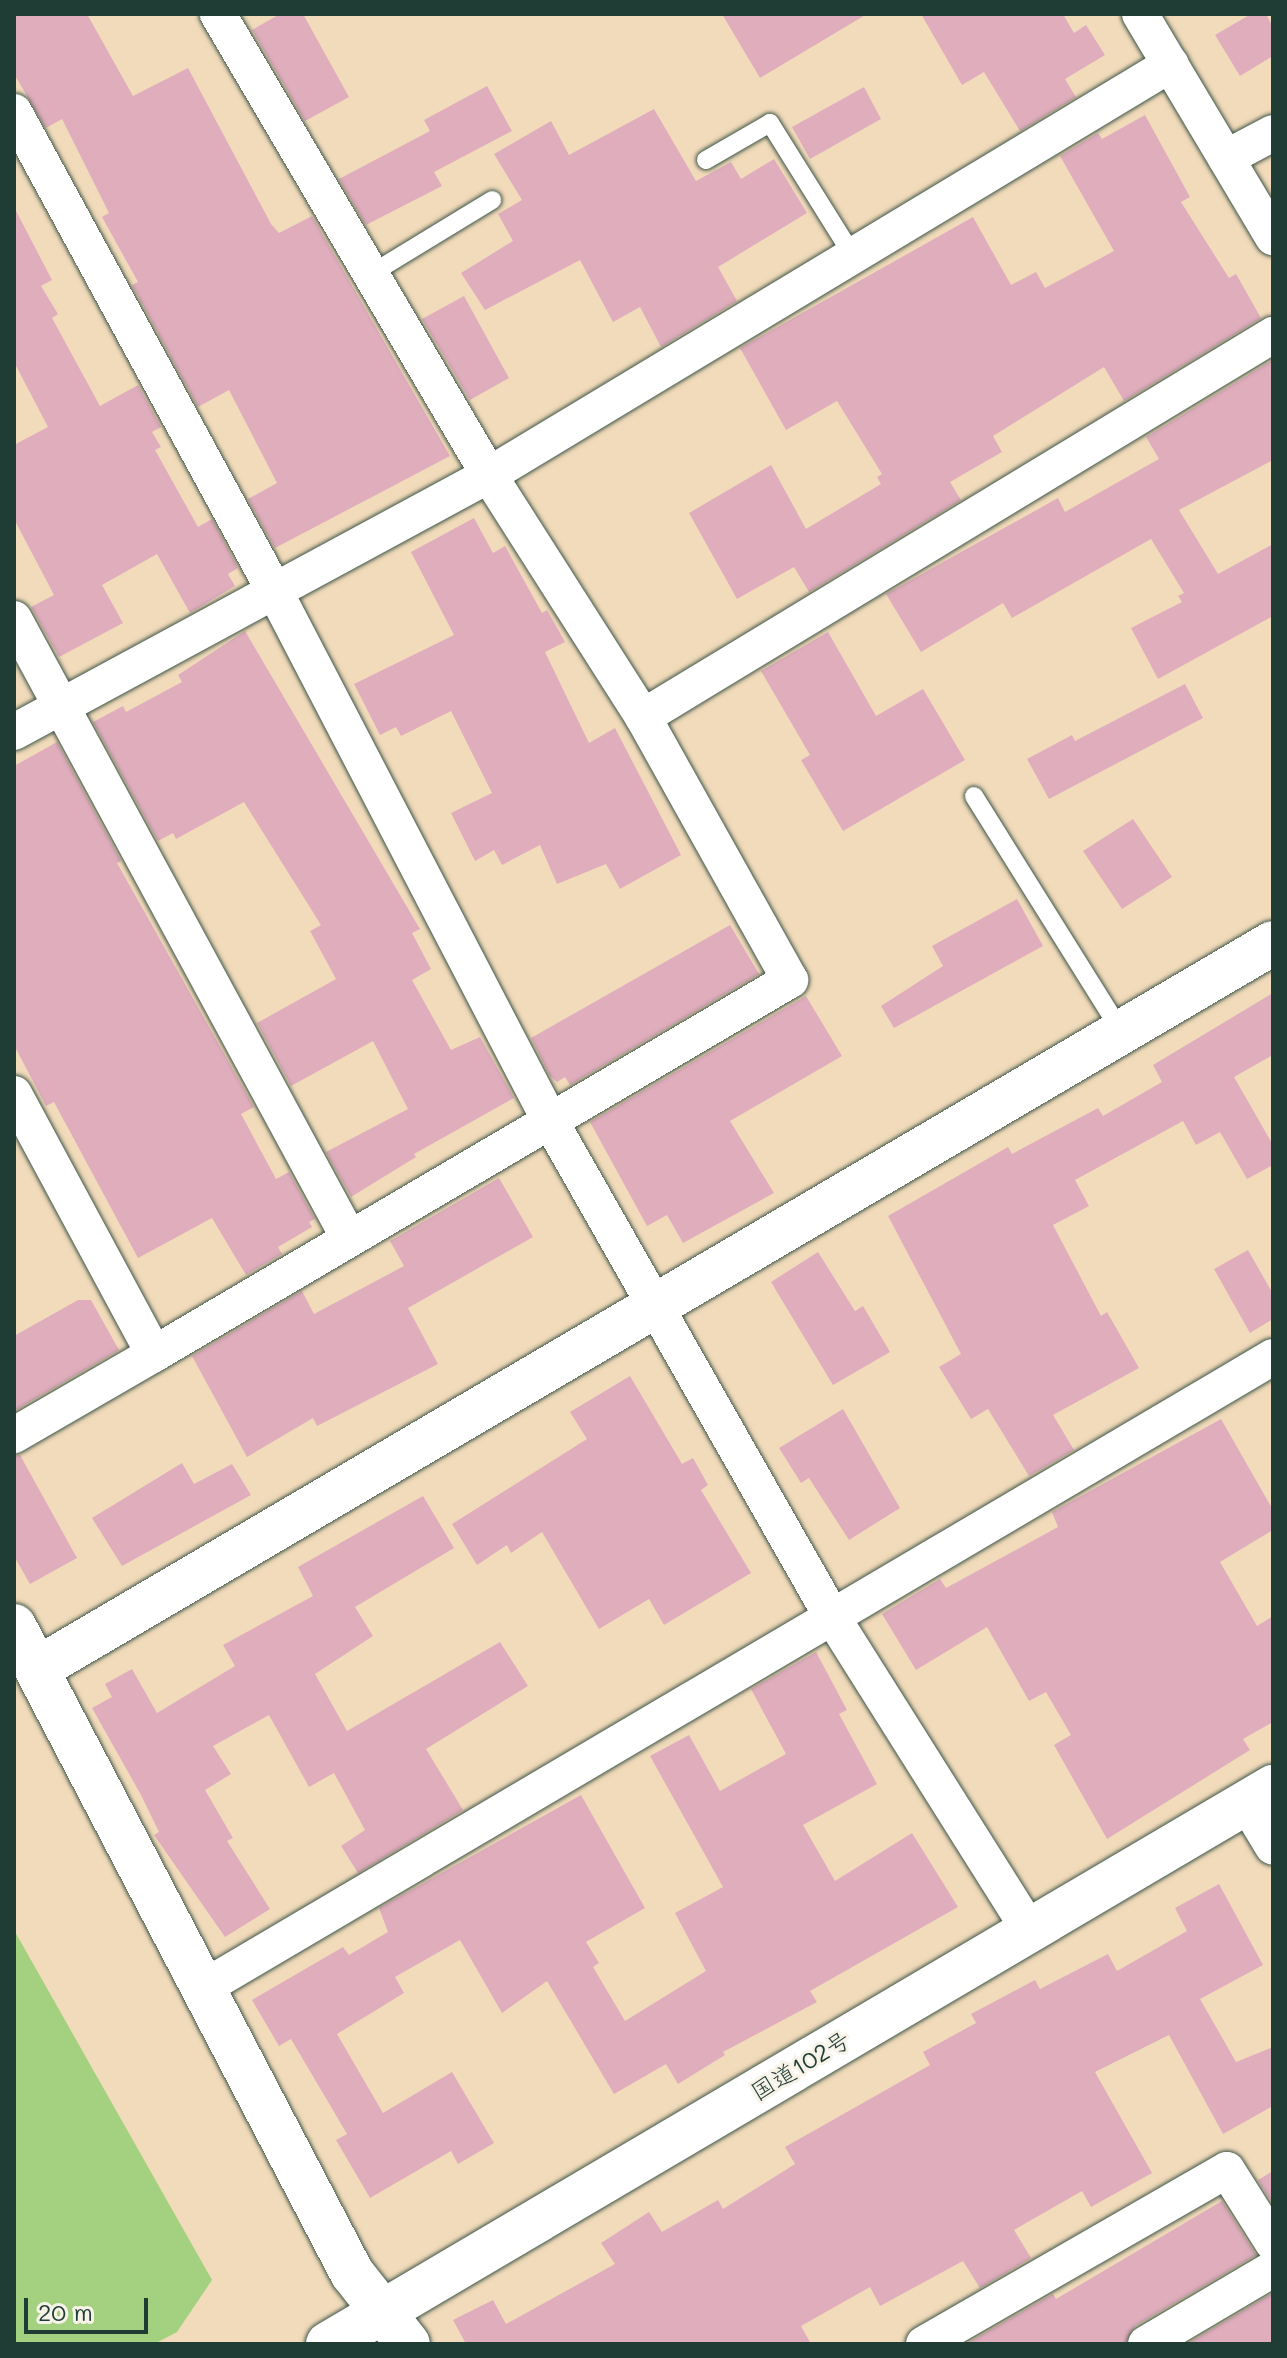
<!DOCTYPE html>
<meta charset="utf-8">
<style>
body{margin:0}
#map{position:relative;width:1287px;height:2358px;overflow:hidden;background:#f2dbbb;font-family:Mali,"Klee One",sans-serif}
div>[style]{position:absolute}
.green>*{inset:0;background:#a3d17f}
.building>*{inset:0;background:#e0adbd}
.roads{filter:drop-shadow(0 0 2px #3f5548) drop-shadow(0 0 2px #3f5548)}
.service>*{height:18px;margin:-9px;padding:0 9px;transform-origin:9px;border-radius:9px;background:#fff}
.minor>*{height:36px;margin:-18px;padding:0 18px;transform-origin:18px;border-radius:18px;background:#fff}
.tertiary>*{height:44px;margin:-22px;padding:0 22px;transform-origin:22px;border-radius:22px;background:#fff}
.trunk>*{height:44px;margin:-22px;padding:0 22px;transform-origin:22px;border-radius:22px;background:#fff}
span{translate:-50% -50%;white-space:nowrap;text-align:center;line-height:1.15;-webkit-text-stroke:6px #f7f3e8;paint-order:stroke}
.street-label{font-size:24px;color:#1f3d34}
.frame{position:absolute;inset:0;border:16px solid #1f3d34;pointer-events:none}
.scale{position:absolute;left:24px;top:2298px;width:124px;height:36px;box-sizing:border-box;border:4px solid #1f3d34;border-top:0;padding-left:10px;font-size:24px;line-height:28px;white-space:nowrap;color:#1f3d34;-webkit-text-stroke:6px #f7f3e8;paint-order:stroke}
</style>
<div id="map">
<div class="green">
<i style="clip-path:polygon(14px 1930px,212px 2280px,177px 2332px,154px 2344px,14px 2344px)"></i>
</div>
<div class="building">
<i style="clip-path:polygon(14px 14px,87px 14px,133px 96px,188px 68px,271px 224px,279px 233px,312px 216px,450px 456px,275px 548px,248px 499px,277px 483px,229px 390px,198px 407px,132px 285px,138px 282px,102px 217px,109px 213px,62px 119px,46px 128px,14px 74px)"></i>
<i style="clip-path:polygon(280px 14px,303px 14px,349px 97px,305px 121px,252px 30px)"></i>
<i style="clip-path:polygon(722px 14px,867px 14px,760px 78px)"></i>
<i style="clip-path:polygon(921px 14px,1063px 14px,1074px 33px,1086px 25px,1105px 55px,1065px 79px,1076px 97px,1020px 131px,984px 72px,962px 85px)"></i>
<i style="clip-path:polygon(1251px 14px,1266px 14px,1273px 27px,1273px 56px,1240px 76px,1215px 35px)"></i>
<i style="clip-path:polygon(487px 86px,512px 131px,434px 172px,442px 186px,366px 225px,339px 179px,430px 131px,424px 120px)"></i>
<i style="clip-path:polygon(864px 87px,881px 119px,810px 159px,792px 127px)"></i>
<i style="clip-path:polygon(654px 109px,696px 181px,731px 162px,741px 179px,774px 159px,807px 213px,718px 267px,737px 301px,661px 347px,640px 307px,613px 322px,580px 260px,485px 310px,461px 273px,513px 241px,498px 214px,522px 200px,494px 154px,551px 121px,569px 155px)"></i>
<i style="clip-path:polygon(1145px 115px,1190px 197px,1181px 202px,1229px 278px,1236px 274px,1261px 318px,1124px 401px,1104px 367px,993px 436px,1002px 452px,950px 482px,961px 500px,809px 592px,794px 567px,737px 599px,689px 513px,771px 465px,806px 529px,881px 484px,877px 477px,882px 474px,837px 401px,786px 430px,740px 348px,973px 217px,1011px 285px,1036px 272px,1045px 288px,1114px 251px,1060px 156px,1098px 133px,1102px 139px)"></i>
<i style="clip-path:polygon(14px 207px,52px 280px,41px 286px,58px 314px,52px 318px,100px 406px,138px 385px,161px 427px,152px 432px,161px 447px,155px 450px,198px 527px,212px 519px,238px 568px,228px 574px,235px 586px,190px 613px,157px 554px,102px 585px,123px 623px,59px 657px,31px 607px,54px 595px,14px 519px,14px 445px,48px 427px,14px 362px)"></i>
<i style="clip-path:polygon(464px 296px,509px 378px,470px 400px,422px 319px)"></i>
<i style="clip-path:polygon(1273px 360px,1273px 460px,1179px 510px,1218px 574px,1273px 544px,1273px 616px,1158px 679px,1131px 628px,1182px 602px,1178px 596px,1184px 593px,1151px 539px,1012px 618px,1003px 603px,921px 652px,886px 594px,1058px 498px,1065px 512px,1159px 459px,1146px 437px)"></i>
<i style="clip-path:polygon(474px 518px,493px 553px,505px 546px,542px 613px,547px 610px,565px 642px,545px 652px,589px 743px,615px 728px,681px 855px,620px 889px,606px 864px,557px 884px,540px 845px,502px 865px,494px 850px,475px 861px,451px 813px,492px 793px,451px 711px,401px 736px,396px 727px,380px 735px,354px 684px,454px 635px,411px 552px)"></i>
<i style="clip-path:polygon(245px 631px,420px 929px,412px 933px,431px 969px,412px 980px,451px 1050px,480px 1037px,514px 1098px,414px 1154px,416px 1157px,351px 1197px,326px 1152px,408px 1109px,373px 1041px,291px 1086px,257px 1023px,336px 979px,310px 931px,321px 925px,244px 802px,176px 839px,173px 833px,158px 841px,93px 722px,123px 706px,126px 712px,182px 682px,178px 675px)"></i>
<i style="clip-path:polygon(828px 632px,876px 716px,923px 689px,965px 760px,843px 831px,801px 760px,810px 755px,761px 671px)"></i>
<i style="clip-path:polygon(1185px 684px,1203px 718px,1049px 799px,1027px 759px,1072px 735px,1075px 741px)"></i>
<i style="clip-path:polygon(57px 742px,121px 861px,117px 863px,254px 1107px,241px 1114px,276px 1179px,289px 1172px,315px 1219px,309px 1222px,312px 1227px,278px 1247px,282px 1254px,246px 1275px,212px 1218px,138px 1258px,54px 1102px,46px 1106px,14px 1045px,14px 766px)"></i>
<i style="clip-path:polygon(1133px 819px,1172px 877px,1122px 909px,1083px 851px)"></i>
<i style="clip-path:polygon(1017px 899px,1043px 946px,894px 1028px,881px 1006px,943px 966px,932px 946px)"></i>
<i style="clip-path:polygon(730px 925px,759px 974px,570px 1085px,565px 1077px,557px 1082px,550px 1076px,531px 1038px)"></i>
<i style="clip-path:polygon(1273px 993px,1273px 1055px,1234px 1077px,1273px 1145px,1273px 1165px,1247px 1179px,1220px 1132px,1196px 1145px,1183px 1121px,1075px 1180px,1089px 1206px,1053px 1225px,1101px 1316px,1107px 1312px,1139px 1368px,1053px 1415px,1074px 1450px,1029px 1476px,988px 1409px,971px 1419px,939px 1367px,961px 1354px,888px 1216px,1008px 1147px,1012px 1154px,1098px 1108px,1103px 1116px,1162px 1082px,1153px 1065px)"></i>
<i style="clip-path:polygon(806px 996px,842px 1056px,730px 1121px,774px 1193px,683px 1243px,667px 1215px,647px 1226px,590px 1122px)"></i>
<i style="clip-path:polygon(499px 1178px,533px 1237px,408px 1308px,438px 1364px,317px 1426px,313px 1418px,247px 1457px,192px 1356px,302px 1291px,314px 1314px,404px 1266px,390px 1241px)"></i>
<i style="clip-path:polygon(1248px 1250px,1273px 1294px,1273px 1319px,1250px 1333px,1214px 1269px)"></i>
<i style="clip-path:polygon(818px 1252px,855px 1311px,863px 1306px,890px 1352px,833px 1385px,771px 1282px)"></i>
<i style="clip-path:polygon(78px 1300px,91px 1300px,119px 1350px,14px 1411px,14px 1336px)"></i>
<i style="clip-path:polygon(630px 1376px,682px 1464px,693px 1458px,708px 1485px,701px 1490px,751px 1573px,664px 1625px,649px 1599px,599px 1629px,542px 1532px,511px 1553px,507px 1545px,477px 1565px,452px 1524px,587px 1439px,570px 1412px)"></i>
<i style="clip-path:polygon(843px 1409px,900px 1508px,849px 1540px,809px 1478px,801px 1483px,779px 1448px)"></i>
<i style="clip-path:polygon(1221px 1419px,1273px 1510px,1273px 1530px,1220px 1562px,1257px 1626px,1273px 1616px,1273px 1722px,1243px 1739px,1250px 1750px,1107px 1839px,1054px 1745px,1071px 1735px,1046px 1692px,1029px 1701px,987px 1627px,916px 1670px,882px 1614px,940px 1579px,946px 1588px,1058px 1527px,1052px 1512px)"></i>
<i style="clip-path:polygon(20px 1455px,77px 1558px,30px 1584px,14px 1556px,14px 1456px)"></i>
<i style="clip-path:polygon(182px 1463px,194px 1484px,232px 1464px,251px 1495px,122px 1566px,92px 1518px)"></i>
<i style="clip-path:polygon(423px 1496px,454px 1548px,355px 1607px,373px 1636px,315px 1674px,347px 1731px,500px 1642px,528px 1686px,426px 1749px,463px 1810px,358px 1873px,341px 1846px,365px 1830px,334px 1773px,309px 1787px,269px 1715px,213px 1746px,231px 1774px,205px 1790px,233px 1838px,227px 1841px,270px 1909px,225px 1937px,154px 1835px,159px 1832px,141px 1795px,92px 1708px,112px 1697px,105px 1684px,132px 1669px,157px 1713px,235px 1666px,223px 1645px,313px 1596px,298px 1567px)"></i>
<i style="clip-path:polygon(816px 1652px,847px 1710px,839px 1714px,877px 1784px,803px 1825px,835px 1881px,912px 1833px,958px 1907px,810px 1991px,817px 2002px,723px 2052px,725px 2055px,678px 2084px,666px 2064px,614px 2094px,547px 1981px,502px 2013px,460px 1940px,395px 1977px,404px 1993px,337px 2034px,383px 2113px,452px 2072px,494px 2143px,458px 2164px,451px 2151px,370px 2198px,336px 2140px,347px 2134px,291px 2039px,279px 2046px,252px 2000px,343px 1947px,349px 1955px,388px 1932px,379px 1908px,581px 1795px,645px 1908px,586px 1942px,599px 1963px,593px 1967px,625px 2021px,706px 1971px,675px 1913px,723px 1887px,650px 1756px,689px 1735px,720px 1791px,786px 1754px,751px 1689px)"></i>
<i style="clip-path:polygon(1219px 1884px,1263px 1965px,1200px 1999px,1236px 2062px,1273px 2047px,1273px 2106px,1223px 2134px,1169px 2035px,1095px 2072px,1152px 2173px,1091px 2207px,1082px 2191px,1014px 2230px,1031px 2258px,980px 2288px,963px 2261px,880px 2306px,870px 2287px,801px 2326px,811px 2344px,466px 2344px,453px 2320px,493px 2300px,506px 2324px,615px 2264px,601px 2243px,649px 2212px,662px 2232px,718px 2200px,723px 2209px,795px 2164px,785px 2147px,930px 2065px,923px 2052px,976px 2023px,971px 2014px,1035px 1980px,1040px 1989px,1108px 1954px,1117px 1971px,1187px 1931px,1175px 1908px)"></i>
<i style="clip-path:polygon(1273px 2171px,1273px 2204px,1258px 2180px)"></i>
<i style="clip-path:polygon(1222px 2201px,1256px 2255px,1135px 2326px,1125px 2344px,966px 2344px,1053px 2294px,1056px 2299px)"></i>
<i style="clip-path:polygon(1273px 2293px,1273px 2344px,1187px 2344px)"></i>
</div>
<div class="roads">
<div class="service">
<i style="left:706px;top:160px;width:74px;rotate:-30deg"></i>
<i style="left:770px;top:123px;width:157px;rotate:58deg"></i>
<i style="left:371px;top:274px;width:142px;rotate:-31.4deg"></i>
<i style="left:974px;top:796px;width:277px;rotate:58deg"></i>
</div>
<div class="minor">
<i style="left:1140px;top:14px;width:260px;rotate:59.2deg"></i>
<i style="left:14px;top:112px;width:544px;rotate:61.46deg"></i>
<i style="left:274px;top:590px;width:596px;rotate:62.53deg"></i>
<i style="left:549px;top:1119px;width:571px;rotate:60.38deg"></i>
<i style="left:831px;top:1615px;width:371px;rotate:57.8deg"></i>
<i style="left:1226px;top:158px;width:53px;rotate:-28deg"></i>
<i style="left:14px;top:619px;width:704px;rotate:61.58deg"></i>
<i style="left:643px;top:717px;width:737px;rotate:-31.23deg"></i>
<i style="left:14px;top:732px;width:540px;rotate:-28.42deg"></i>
<i style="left:489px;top:475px;width:796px;rotate:-31.07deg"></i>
<i style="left:14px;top:1094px;width:295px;rotate:61.7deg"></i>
<i style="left:154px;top:1354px;width:162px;rotate:149.9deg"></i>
<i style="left:154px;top:1354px;width:738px;rotate:-30.46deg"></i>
<i style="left:790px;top:980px;width:301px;rotate:-119.2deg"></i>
<i style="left:643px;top:717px;width:287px;rotate:-122.5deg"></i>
<i style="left:489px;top:475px;width:535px;rotate:-120.45deg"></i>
<i style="left:1246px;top:1802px;width:52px;rotate:59deg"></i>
<i style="left:203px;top:1988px;width:1242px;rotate:-30.53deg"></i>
<i style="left:924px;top:2344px;width:349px;rotate:-29.9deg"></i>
<i style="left:1227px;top:2170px;width:86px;rotate:57.8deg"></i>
<i style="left:1146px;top:2344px;width:147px;rotate:-30.6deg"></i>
</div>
<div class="tertiary">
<i style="left:14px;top:1626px;width:730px;rotate:62.42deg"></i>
<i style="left:352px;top:2273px;width:90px;rotate:51.7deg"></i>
<i style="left:37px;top:1669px;width:1433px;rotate:-30.43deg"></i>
</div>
<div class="trunk">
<i style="left:328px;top:2344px;width:1097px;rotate:-30.52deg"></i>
</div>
</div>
<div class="street-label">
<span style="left:800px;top:2065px;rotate:-31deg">国道102号</span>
</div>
<div class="frame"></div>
<div class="scale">20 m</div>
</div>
